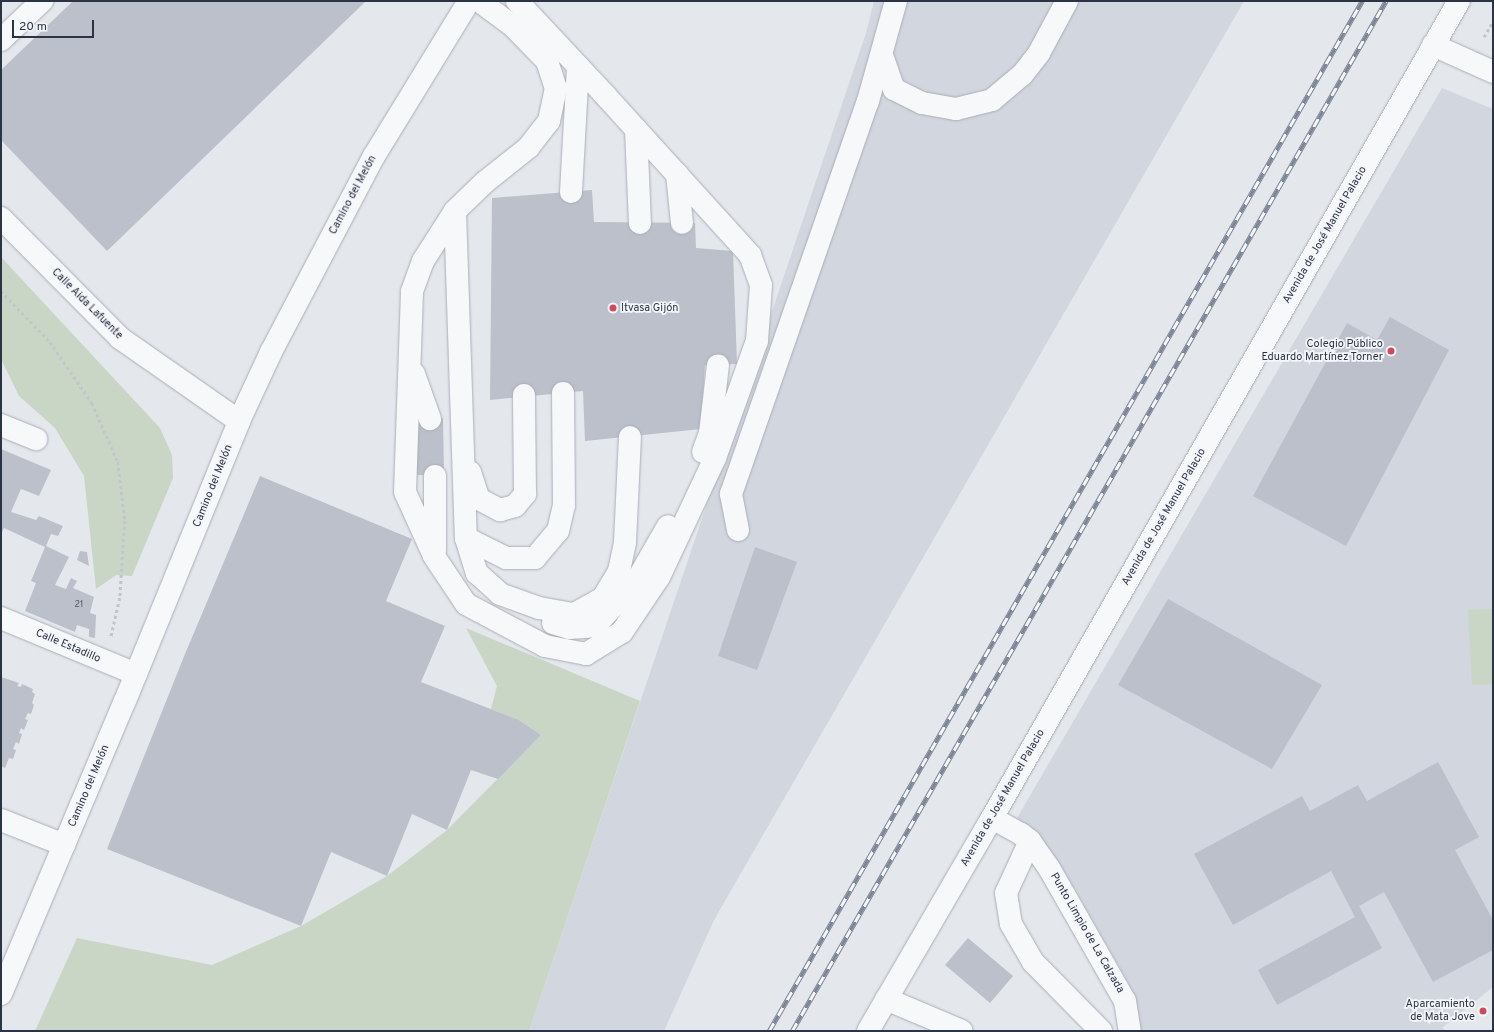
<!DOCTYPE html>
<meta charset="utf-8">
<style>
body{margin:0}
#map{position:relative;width:1494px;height:1032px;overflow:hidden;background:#e4e7ec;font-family:Overpass,sans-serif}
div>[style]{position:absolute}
.built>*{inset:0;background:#d2d6de}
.green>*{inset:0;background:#c9d6c5}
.building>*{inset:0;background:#bbc0ca}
.path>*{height:2.5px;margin-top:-1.25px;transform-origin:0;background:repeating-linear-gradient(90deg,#c2c5cb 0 3px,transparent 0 6px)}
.roads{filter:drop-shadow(0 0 1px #a9aeb7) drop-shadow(0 0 1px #a9aeb7)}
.minor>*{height:22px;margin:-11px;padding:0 11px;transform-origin:11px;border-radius:11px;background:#f7f8fa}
.rail>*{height:4.5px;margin-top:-2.25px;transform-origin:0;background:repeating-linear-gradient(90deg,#f4f6f9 0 9px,#7d8696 0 18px);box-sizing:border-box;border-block:1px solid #7d8696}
.dots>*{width:11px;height:11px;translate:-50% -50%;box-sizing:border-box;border:2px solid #f4f6f9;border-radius:50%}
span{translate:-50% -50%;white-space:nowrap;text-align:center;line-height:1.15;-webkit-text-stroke:3.5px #f4f6f9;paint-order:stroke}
.number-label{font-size:9px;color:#4f5766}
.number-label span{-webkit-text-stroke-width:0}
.street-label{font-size:11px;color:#2b3445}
.poi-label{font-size:11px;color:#2b3445}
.left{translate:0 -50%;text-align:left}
.right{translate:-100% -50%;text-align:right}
.frame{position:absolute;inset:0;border:2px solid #2b3445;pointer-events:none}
.scale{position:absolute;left:12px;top:20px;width:82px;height:18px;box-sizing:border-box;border:2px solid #2b3445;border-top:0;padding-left:5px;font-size:12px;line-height:14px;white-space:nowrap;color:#2b3445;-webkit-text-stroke:3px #f4f6f9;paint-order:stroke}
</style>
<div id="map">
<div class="built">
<i style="clip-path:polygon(874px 1px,1244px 1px,714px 920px,664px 1031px,529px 1031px,866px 33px)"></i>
<i style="clip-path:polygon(1442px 88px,1493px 109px,1493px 987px,1442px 1028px,1446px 1031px,1137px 1031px,1130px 986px,1073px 886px,1017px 818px)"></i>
</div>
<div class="green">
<i style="clip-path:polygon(1px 257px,160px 428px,172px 455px,173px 478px,132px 576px,116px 575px,96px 589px,84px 476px,55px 428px,19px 396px,1px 359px)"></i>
<i style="clip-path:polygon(1493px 609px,1493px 684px,1472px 685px,1468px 610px)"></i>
<i style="clip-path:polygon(466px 628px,640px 701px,529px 1031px,35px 1031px,77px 938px,212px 965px,301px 926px,387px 876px,447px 830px,541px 735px,519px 720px,491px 709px,497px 686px)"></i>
</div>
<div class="building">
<i style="clip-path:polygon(73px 1px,366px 1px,107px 251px,1px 140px,1px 70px)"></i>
<i style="clip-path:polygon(592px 190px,594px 222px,695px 223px,696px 248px,733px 251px,737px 364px,705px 365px,701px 429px,585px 441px,583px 391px,490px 400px,492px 198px)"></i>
<i style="clip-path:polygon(1390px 317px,1449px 350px,1346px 546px,1253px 496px,1347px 323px,1377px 340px)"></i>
<i style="clip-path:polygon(443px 418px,444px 475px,417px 475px,416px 421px)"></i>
<i style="clip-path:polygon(1px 449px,51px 470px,39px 496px,21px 489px,11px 512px,36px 520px,39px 516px,63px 526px,58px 536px,51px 534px,46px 546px,69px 557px,55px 585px,66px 589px,71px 578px,77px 581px,73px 588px,94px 597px,90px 613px,96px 615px,95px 638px,89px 637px,89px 629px,77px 625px,75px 632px,25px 611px,36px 583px,31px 581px,45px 547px,4px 528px,1px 535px)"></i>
<i style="clip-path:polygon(260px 476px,412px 539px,386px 601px,445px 626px,421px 682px,519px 720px,541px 735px,498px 779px,471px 770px,447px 830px,412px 814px,387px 876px,331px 852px,301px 926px,107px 849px,185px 654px)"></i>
<i style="clip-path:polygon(755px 547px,797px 562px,757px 670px,718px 656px)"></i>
<i style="clip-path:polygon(80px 551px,87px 552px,89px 566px,77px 560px)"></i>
<i style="clip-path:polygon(1168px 599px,1322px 685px,1272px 769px,1118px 685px)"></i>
<i style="clip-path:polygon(1px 677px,19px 683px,17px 686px,21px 687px,22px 684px,33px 689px,32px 692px,35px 694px,32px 703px,34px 705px,31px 714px,28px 713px,25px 719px,28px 720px,24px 730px,21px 728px,19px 733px,22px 734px,19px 744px,16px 742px,13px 749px,16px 750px,13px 759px,9px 758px,5px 768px,1px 766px)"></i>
<i style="clip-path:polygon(1438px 762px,1479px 837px,1455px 850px,1493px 920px,1493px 950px,1433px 982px,1384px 892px,1359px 906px,1382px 948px,1277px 1005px,1258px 970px,1355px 917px,1331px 871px,1233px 925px,1194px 854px,1302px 796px,1310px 811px,1358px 785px,1367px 801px)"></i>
<i style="clip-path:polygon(968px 938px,1013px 976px,990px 1003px,945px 965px)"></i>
</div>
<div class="path">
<i style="left:1484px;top:37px;width:18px;rotate:-61deg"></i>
<i style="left:1px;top:291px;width:71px;rotate:46.1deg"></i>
<i style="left:50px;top:342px;width:74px;rotate:55.5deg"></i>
<i style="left:92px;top:403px;width:64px;rotate:66.2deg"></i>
<i style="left:118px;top:462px;width:59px;rotate:83.2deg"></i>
<i style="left:125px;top:521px;width:77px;rotate:93.7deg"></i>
<i style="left:120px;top:598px;width:40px;rotate:103deg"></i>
</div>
<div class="roads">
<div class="minor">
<i style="left:479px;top:1px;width:42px;rotate:36.3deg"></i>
<i style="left:513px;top:26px;width:49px;rotate:45.8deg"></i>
<i style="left:547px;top:61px;width:28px;rotate:72deg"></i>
<i style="left:556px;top:88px;width:34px;rotate:102deg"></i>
<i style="left:549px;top:121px;width:33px;rotate:128deg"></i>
<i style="left:529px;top:147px;width:56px;rotate:141.5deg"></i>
<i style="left:485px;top:182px;width:42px;rotate:136deg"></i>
<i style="left:455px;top:211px;width:327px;rotate:88.1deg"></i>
<i style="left:466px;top:538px;width:37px;rotate:73deg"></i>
<i style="left:477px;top:573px;width:31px;rotate:42deg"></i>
<i style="left:500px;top:594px;width:41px;rotate:19.7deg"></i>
<i style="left:539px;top:608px;width:36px;rotate:10deg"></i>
<i style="left:574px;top:614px;width:33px;rotate:-29deg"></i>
<i style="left:603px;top:598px;width:31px;rotate:-59deg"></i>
<i style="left:619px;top:571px;width:30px;rotate:-78deg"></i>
<i style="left:625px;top:542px;width:105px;rotate:-87.3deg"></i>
<i style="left:1px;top:40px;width:57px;rotate:-43.6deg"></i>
<i style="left:1433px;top:45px;width:66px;rotate:24.2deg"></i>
<i style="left:882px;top:55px;width:36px;rotate:71deg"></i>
<i style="left:894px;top:89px;width:31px;rotate:27deg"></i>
<i style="left:922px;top:103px;width:35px;rotate:10deg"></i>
<i style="left:956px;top:109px;width:37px;rotate:-14deg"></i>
<i style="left:992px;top:100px;width:39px;rotate:-40deg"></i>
<i style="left:1022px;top:75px;width:28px;rotate:-52deg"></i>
<i style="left:1039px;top:53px;width:59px;rotate:-61.7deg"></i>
<i style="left:636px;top:129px;width:94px;rotate:87.6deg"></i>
<i style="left:677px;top:174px;width:49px;rotate:84.2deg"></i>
<i style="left:571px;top:192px;width:126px;rotate:-86.8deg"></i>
<i style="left:455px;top:211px;width:59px;rotate:122.6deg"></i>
<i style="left:423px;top:261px;width:33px;rotate:110deg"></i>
<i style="left:412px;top:292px;width:200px;rotate:92deg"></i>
<i style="left:405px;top:492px;width:70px;rotate:65.6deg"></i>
<i style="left:434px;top:556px;width:58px;rotate:56.3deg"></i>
<i style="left:466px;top:604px;width:89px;rotate:28deg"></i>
<i style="left:545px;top:646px;width:42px;rotate:11deg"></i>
<i style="left:586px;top:654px;width:42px;rotate:-31.4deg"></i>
<i style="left:622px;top:632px;width:66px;rotate:-56.1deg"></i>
<i style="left:659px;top:577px;width:132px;rotate:-64.8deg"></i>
<i style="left:715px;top:458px;width:124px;rotate:-70.3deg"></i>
<i style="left:757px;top:341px;width:56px;rotate:-85.9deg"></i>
<i style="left:761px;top:285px;width:32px;rotate:-110deg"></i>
<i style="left:750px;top:255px;width:216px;rotate:-132.2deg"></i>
<i style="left:605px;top:95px;width:129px;rotate:-133.1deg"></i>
<i style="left:1px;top:218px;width:169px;rotate:45.2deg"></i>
<i style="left:120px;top:338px;width:145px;rotate:34.9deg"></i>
<i style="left:414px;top:374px;width:48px;rotate:70.4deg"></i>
<i style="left:1px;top:425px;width:38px;rotate:22deg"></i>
<i style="left:703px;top:452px;width:20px;rotate:-70deg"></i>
<i style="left:710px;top:433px;width:68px;rotate:-83.3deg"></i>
<i style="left:470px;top:472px;width:28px;rotate:72deg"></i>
<i style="left:479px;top:499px;width:24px;rotate:28deg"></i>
<i style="left:500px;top:510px;width:16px;rotate:-15deg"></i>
<i style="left:515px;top:506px;width:16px;rotate:-50deg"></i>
<i style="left:525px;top:494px;width:99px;rotate:-90.6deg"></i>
<i style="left:738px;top:530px;width:37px;rotate:-101deg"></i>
<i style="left:731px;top:494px;width:416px;rotate:-70.8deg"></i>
<i style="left:868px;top:101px;width:104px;rotate:-74.4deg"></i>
<i style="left:466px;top:538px;width:45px;rotate:26.6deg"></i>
<i style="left:506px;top:558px;width:29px"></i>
<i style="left:535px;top:558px;width:35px;rotate:-50deg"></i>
<i style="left:558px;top:531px;width:27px;rotate:-77deg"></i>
<i style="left:564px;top:505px;width:112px;rotate:-90.5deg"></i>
<i style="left:435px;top:550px;width:74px;rotate:-90deg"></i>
<i style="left:1px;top:618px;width:146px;rotate:22.5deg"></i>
<i style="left:553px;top:623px;width:17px;rotate:17deg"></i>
<i style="left:569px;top:628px;width:26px;rotate:-4deg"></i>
<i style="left:595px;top:626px;width:62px;rotate:-47.6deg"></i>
<i style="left:637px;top:580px;width:62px;rotate:-60.1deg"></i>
<i style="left:992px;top:818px;width:33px;rotate:29deg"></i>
<i style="left:1021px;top:834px;width:11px;rotate:38deg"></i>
<i style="left:1030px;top:841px;width:33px;rotate:55deg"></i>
<i style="left:1049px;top:868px;width:153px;rotate:60.3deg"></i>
<i style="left:1125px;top:1001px;width:30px;rotate:81deg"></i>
<i style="left:1px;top:820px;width:68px;rotate:21.6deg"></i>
<i style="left:1030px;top:841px;width:57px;rotate:114.8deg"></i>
<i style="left:1006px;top:893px;width:31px;rotate:81deg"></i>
<i style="left:1011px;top:924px;width:44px;rotate:59.9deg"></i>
<i style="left:1033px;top:962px;width:97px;rotate:45.4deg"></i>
<i style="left:1px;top:994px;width:318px;rotate:-67.1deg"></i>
<i style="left:125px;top:701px;width:302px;rotate:-67.8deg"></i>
<i style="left:239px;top:421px;width:76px;rotate:-65.1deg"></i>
<i style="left:271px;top:352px;width:221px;rotate:-62.3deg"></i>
<i style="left:374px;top:156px;width:182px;rotate:-58.5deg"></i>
<i style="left:886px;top:999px;width:82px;rotate:22.8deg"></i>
<i style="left:868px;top:1031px;width:246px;rotate:-59.8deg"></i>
<i style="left:992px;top:818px;width:941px;rotate:-60.25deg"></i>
</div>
</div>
<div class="rail">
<i style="left:769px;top:1031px;width:1189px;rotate:-60.07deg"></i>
<i style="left:792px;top:1031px;width:1189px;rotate:-60.03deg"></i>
</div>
<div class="dots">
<i style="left:613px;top:308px;background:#d1495b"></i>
<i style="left:1391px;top:351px;background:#d1495b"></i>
<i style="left:1483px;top:1011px;background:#d1495b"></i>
</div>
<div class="number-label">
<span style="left:79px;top:605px">21</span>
</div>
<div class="street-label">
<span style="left:353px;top:195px;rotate:-62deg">Camino del Melón</span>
<span style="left:1325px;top:235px;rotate:-60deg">Avenida de José Manuel Palacio</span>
<span style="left:87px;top:304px;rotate:45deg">Calle Aida Lafuente</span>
<span style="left:213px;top:486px;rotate:-68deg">Camino del Melón</span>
<span style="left:1164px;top:517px;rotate:-60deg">Avenida de José Manuel Palacio</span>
<span style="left:68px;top:646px;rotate:23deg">Calle Estadillo</span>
<span style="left:89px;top:786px;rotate:-67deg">Camino del Melón</span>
<span style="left:1003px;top:798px;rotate:-60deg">Avenida de José Manuel Palacio</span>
<span style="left:1087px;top:933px;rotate:60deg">Punto Limpio de La Calzada</span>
</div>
<div class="poi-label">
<span class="left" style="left:621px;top:308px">Itvasa Gijón</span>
<span class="right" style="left:1383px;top:351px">Colegio Público<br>Eduardo Martínez Torner</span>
<span class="right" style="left:1475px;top:1011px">Aparcamiento<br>de Mata Jove</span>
</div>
<div class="frame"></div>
<div class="scale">20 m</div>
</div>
